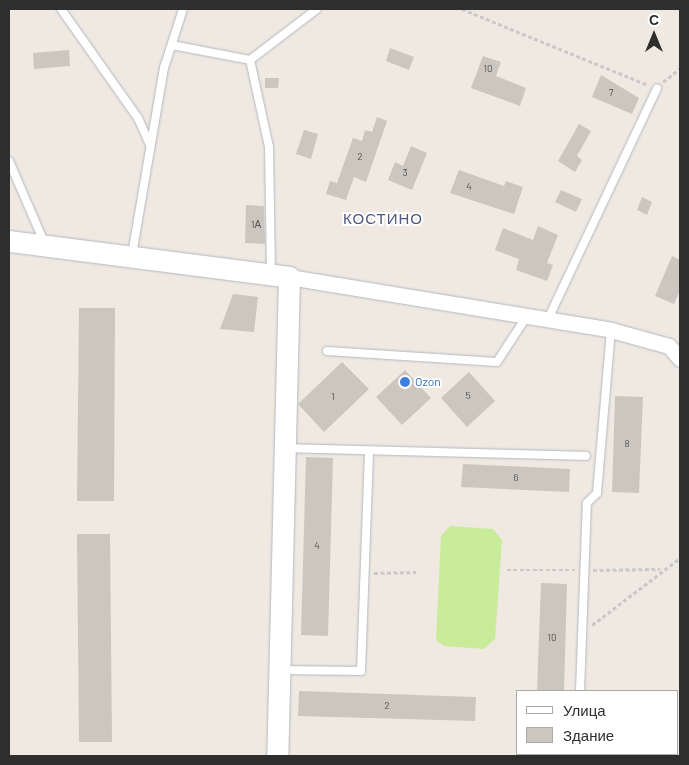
<!DOCTYPE html>
<meta charset="utf-8">
<style>
body{margin:0}
#map{position:relative;width:689px;height:765px;overflow:hidden;background:#efe9e1;font-family:Barlow,sans-serif}
div>[style]{position:absolute}
.pitch>*{inset:0;background:#c9ec9a}
.building>*{inset:0;background:#cbc7bf}
.path>*{height:2.5px;margin-top:-1.25px;transform-origin:0;background:repeating-linear-gradient(90deg,#c9c9c9 0 4px,transparent 0 6.5px)}
.roads{filter:drop-shadow(0 0 1px #b4b7c1) drop-shadow(0 0 1px #b4b7c1)}
.lane>*{height:8px;margin:-4px;padding:0 4px;transform-origin:4px;border-radius:4px;background:#fff}
.street>*{height:15px;margin:-7.5px;padding:0 7.5px;transform-origin:7.5px;border-radius:7.5px;background:#fff}
.secondary>*{height:21px;margin:-10.5px;padding:0 10.5px;transform-origin:10.5px;border-radius:10.5px;background:#fff}
.dots>*{width:14px;height:14px;translate:-50% -50%;box-sizing:border-box;border:2px solid #fff;border-radius:50%}
span{translate:-50% -50%;white-space:nowrap;text-align:center;line-height:1.15;-webkit-text-stroke:4px #fff;paint-order:stroke}
.number-label{font-size:10px;color:#555452}
.number-label span{-webkit-text-stroke-width:0}
.shop-label{font-size:12px;color:#366cbe}
.left{translate:0 -50%;text-align:left}
.quarter-label{font-size:15px;color:#4d5680;letter-spacing:1px}
.frame{position:absolute;inset:0;border:10px solid #2e2e2e;pointer-events:none}
.legend{position:absolute;left:516px;top:690px;width:162px;height:65px;box-sizing:border-box;background:#fff;border:1px solid #ababab;margin:0;padding:6px 9px;list-style:none;font-size:15px;color:#2e2e2e}
.legend li{display:flex;align-items:center;gap:10px;height:25px}
.legend b{width:25px;border:1px solid #ababab}
.north{position:absolute;left:629px;top:10px;width:50px;height:50px;-webkit-text-stroke:4px #fff;paint-order:stroke;rotate:0deg;font-size:14px;font-weight:700;line-height:20px;text-align:center;color:#2e2e2e}
.north::after{content:'';display:block;margin:auto;width:18px;height:22px;background:#2e2e2e;clip-path:polygon(50% 0,100% 100%,50% 72%,0 100%)}
</style>
<div id="map">
<div class="pitch">
<i style="clip-path:polygon(450px 526px,493px 529px,502px 540px,495px 639px,484px 649px,444px 646px,436px 640px,441px 536px)"></i>
</div>
<div class="building">
<i style="clip-path:polygon(390px 48px,414px 57px,409px 70px,386px 61px)"></i>
<i style="clip-path:polygon(69px 50px,70px 66px,34px 69px,33px 53px)"></i>
<i style="clip-path:polygon(483px 56px,501px 62px,496px 76px,526px 88px,520px 106px,471px 88px)"></i>
<i style="clip-path:polygon(601px 75px,639px 98px,632px 114px,592px 97px)"></i>
<i style="clip-path:polygon(265px 78px,279px 78px,278px 88px,265px 88px)"></i>
<i style="clip-path:polygon(377px 117px,387px 121px,366px 182px,354px 177px,346px 200px,326px 194px,330px 181px,337px 183px,353px 138px,362px 141px,365px 130px,372px 132px)"></i>
<i style="clip-path:polygon(579px 124px,591px 131px,577px 156px,582px 160px,575px 172px,558px 161px)"></i>
<i style="clip-path:polygon(304px 130px,318px 134px,311px 159px,296px 154px)"></i>
<i style="clip-path:polygon(411px 146px,427px 153px,412px 190px,388px 180px,395px 162px,403px 166px)"></i>
<i style="clip-path:polygon(459px 170px,504px 186px,506px 181px,523px 187px,514px 214px,450px 193px)"></i>
<i style="clip-path:polygon(561px 190px,582px 199px,576px 212px,555px 202px)"></i>
<i style="clip-path:polygon(642px 197px,652px 202px,647px 215px,637px 210px)"></i>
<i style="clip-path:polygon(246px 205px,264px 206px,265px 244px,245px 243px)"></i>
<i style="clip-path:polygon(538px 226px,558px 235px,547px 263px,553px 265px,547px 281px,516px 270px,519px 259px,495px 250px,503px 228px,533px 240px)"></i>
<i style="clip-path:polygon(672px 256px,680px 260px,680px 290px,674px 304px,655px 296px)"></i>
<i style="clip-path:polygon(233px 294px,258px 297px,254px 332px,220px 329px)"></i>
<i style="clip-path:polygon(79px 308px,115px 308px,114px 501px,77px 501px)"></i>
<i style="clip-path:polygon(342px 362px,369px 389px,324px 432px,298px 404px)"></i>
<i style="clip-path:polygon(405px 370px,431px 398px,402px 425px,376px 397px)"></i>
<i style="clip-path:polygon(469px 372px,495px 401px,467px 427px,441px 398px)"></i>
<i style="clip-path:polygon(615px 396px,643px 397px,639px 493px,612px 492px)"></i>
<i style="clip-path:polygon(306px 457px,333px 458px,328px 636px,301px 635px)"></i>
<i style="clip-path:polygon(463px 464px,570px 469px,569px 492px,461px 487px)"></i>
<i style="clip-path:polygon(77px 534px,110px 534px,112px 742px,79px 742px)"></i>
<i style="clip-path:polygon(541px 583px,567px 584px,564px 691px,537px 691px)"></i>
<i style="clip-path:polygon(299px 691px,476px 697px,475px 721px,298px 716px)"></i>
</div>
<div class="path">
<i style="left:462px;top:9px;width:201px;rotate:22.2deg"></i>
<i style="left:663px;top:82px;width:22px;rotate:-39deg"></i>
<i style="left:507px;top:570px;width:68px"></i>
<i style="left:593px;top:570px;width:67px;rotate:-0.9deg"></i>
<i style="left:374px;top:573px;width:42px;rotate:-1.4deg"></i>
<i style="left:592px;top:625px;width:111px;rotate:-37.3deg"></i>
</div>
<div class="roads">
<div class="lane">
<i style="left:61px;top:9px;width:133px;rotate:54.8deg"></i>
<i style="left:138px;top:118px;width:27px;rotate:66deg"></i>
<i style="left:172px;top:45px;width:79px;rotate:10.9deg"></i>
<i style="left:9px;top:161px;width:90px;rotate:66.6deg"></i>
<i style="left:132px;top:255px;width:190px;rotate:-80.3deg"></i>
<i style="left:164px;top:68px;width:62px;rotate:-72.1deg"></i>
<i style="left:271px;top:274px;width:127px;rotate:-90.9deg"></i>
<i style="left:269px;top:147px;width:89px;rotate:-102.3deg"></i>
<i style="left:250px;top:60px;width:84px;rotate:-37.3deg"></i>
<i style="left:548px;top:319px;width:255px;rotate:-64.7deg"></i>
<i style="left:327px;top:351px;width:170px;rotate:3.7deg"></i>
<i style="left:497px;top:362px;width:55px;rotate:-56.9deg"></i>
<i style="left:286px;top:448px;width:300px;rotate:1.5deg"></i>
<i style="left:280px;top:670px;width:81px;rotate:0.7deg"></i>
<i style="left:361px;top:671px;width:220px;rotate:-87.9deg"></i>
<i style="left:580px;top:691px;width:188px;rotate:-87.9deg"></i>
<i style="left:587px;top:503px;width:14px;rotate:-45deg"></i>
<i style="left:597px;top:493px;width:164px;rotate:-85.1deg"></i>
</div>
<div class="street">
<i style="left:289px;top:277px;width:326px;rotate:9.3deg"></i>
<i style="left:611px;top:330px;width:60px;rotate:15.4deg"></i>
<i style="left:669px;top:346px;width:17px;rotate:50deg"></i>
</div>
<div class="secondary">
<i style="left:9px;top:241px;width:282px;rotate:7.3deg"></i>
<i style="left:289px;top:277px;width:479px;rotate:91.4deg"></i>
</div>
</div>
<div class="dots">
<i style="left:405px;top:382px;background:#3f7fe0"></i>
</div>
<div class="number-label">
<span style="left:488px;top:69px">10</span>
<span style="left:611px;top:93px">7</span>
<span style="left:360px;top:157px">2</span>
<span style="left:405px;top:173px">3</span>
<span style="left:469px;top:187px">4</span>
<span style="left:256px;top:225px">1А</span>
<span style="left:468px;top:396px">5</span>
<span style="left:333px;top:397px">1</span>
<span style="left:627px;top:444px">8</span>
<span style="left:516px;top:478px">6</span>
<span style="left:317px;top:546px">4</span>
<span style="left:552px;top:638px">10</span>
<span style="left:387px;top:706px">2</span>
</div>
<div class="shop-label">
<span class="left" style="left:415px;top:382px">Ozon</span>
</div>
<div class="quarter-label">
<span style="left:383px;top:219px">КОСТИНО</span>
</div>
<div class="frame"></div>
<ul class="legend">
<li><b style="height:6px;background:#fff"></b>Улица</li>
<li><b style="height:14px;background:#cbc7bf"></b>Здание</li>
</ul>
<div class="north">С</div>
</div>
